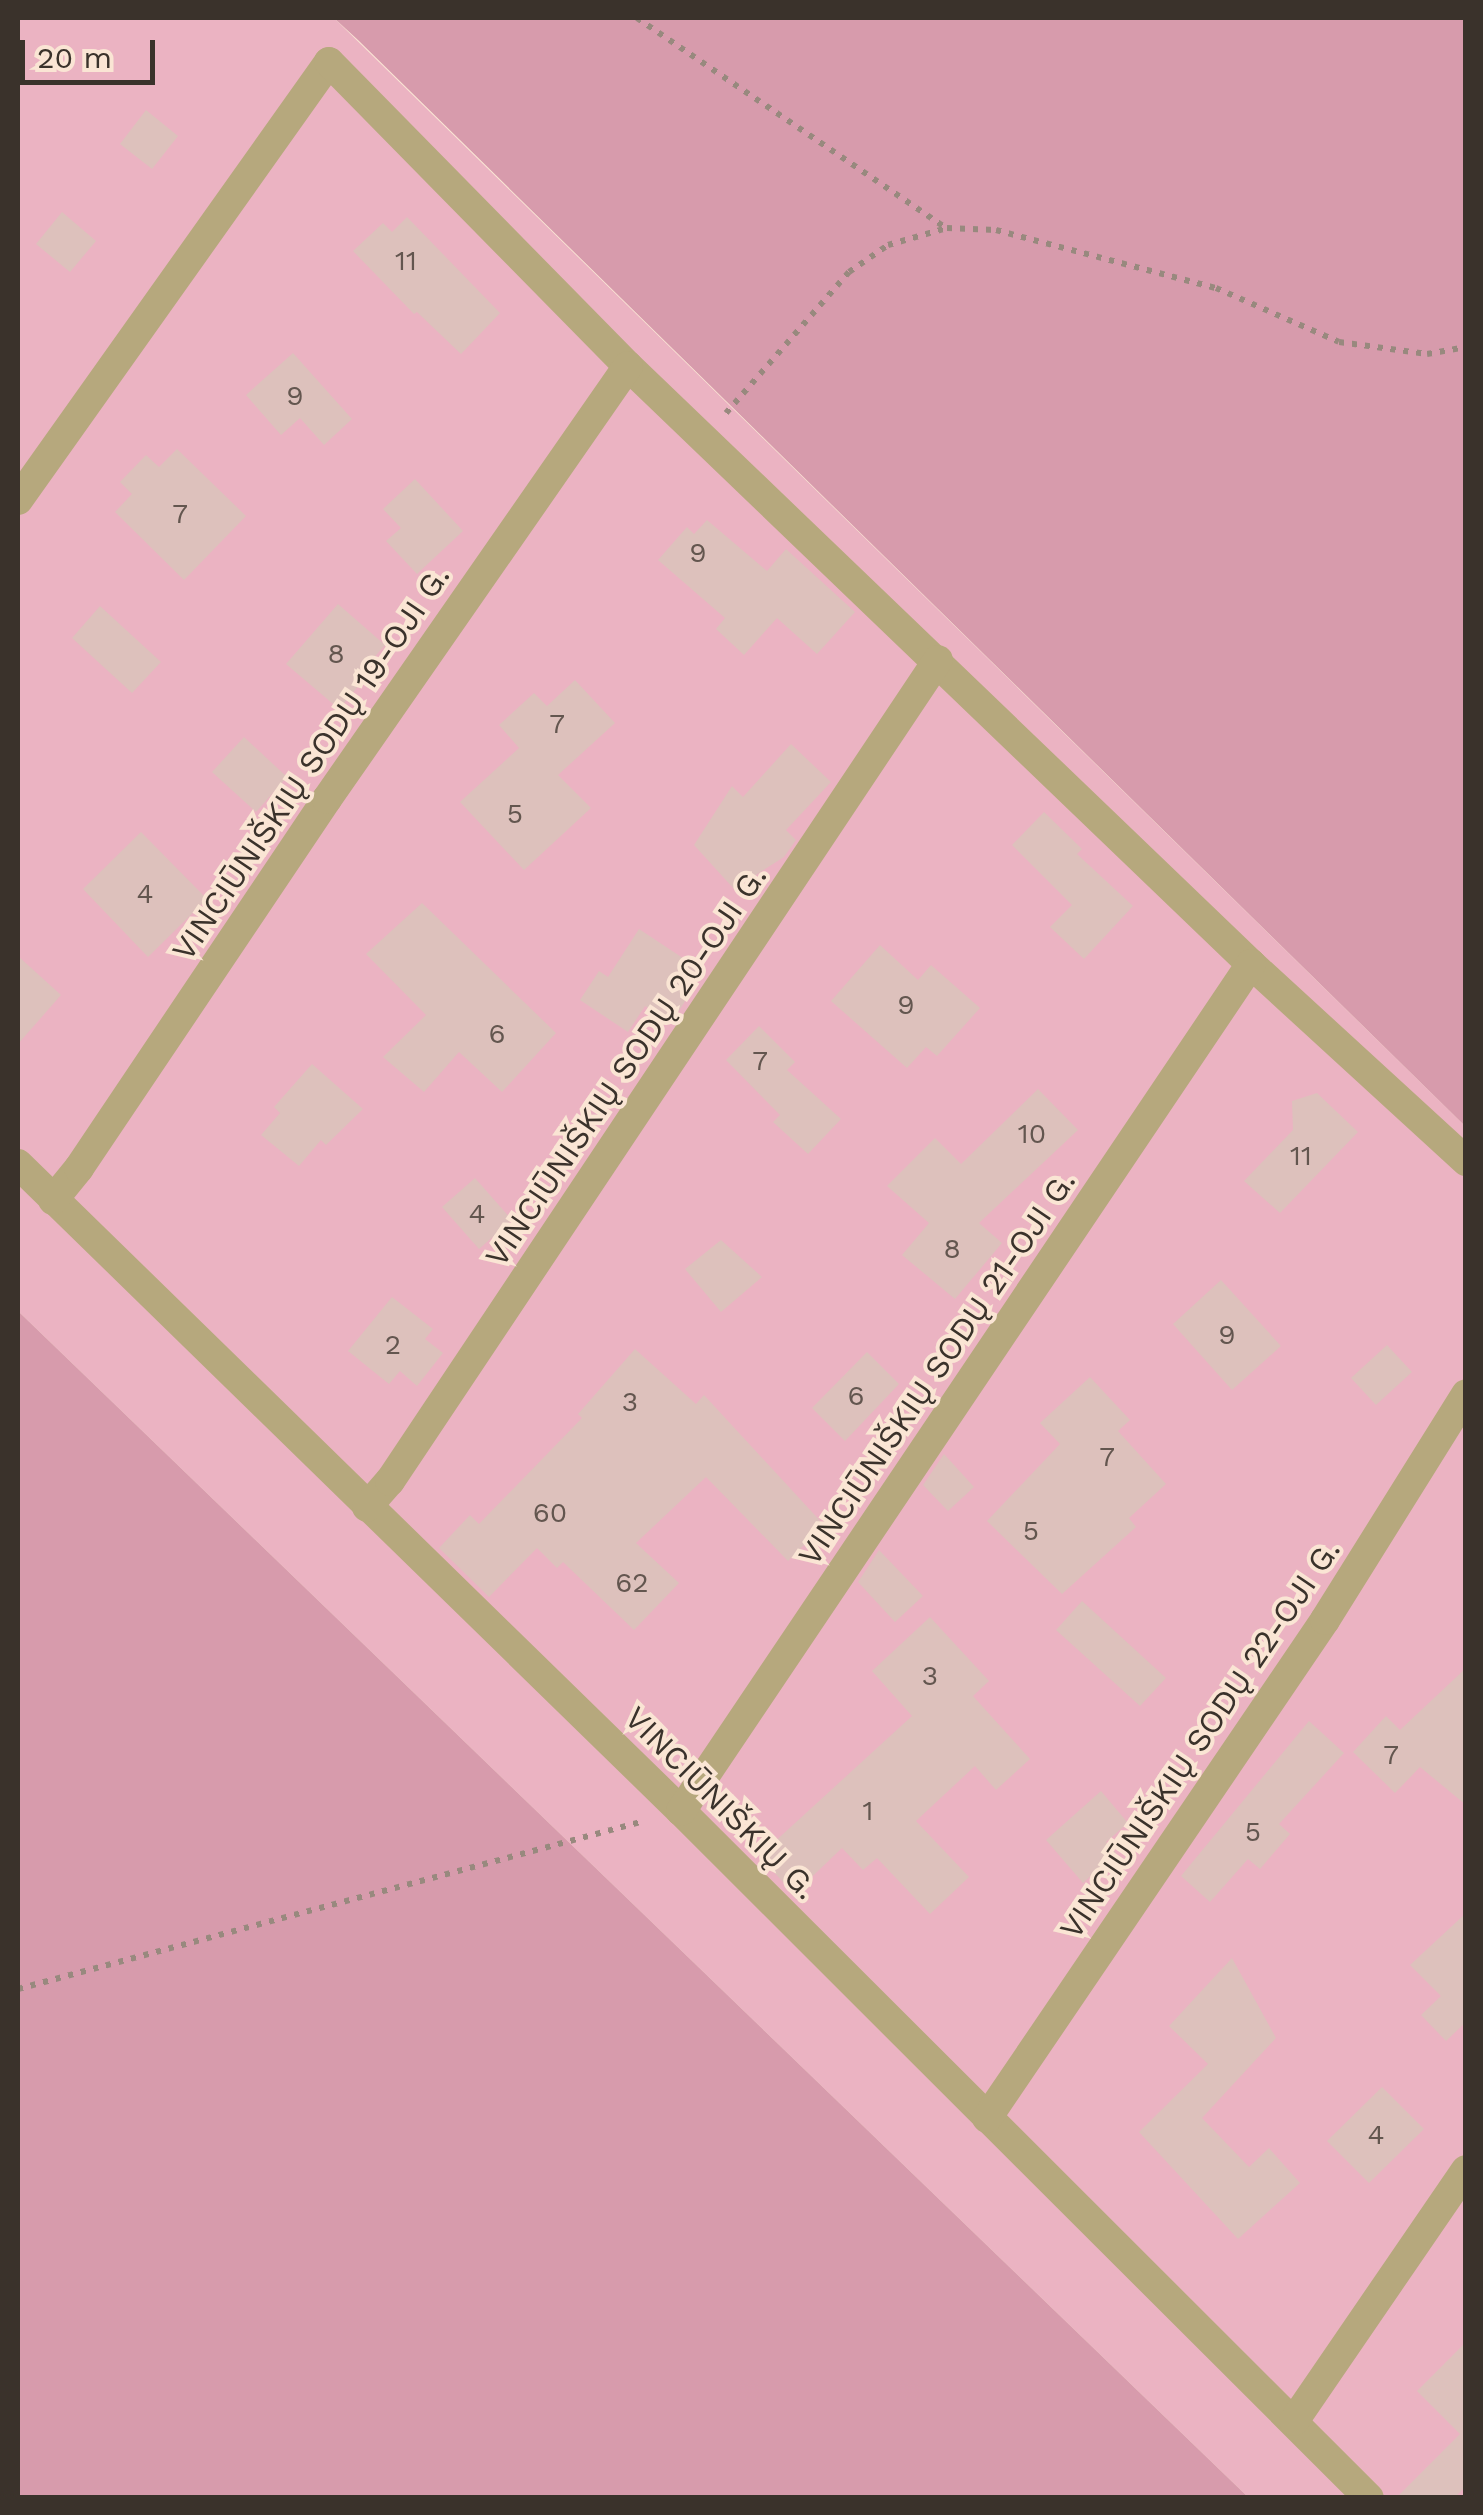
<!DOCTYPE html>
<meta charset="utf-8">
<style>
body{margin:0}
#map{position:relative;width:1483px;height:2515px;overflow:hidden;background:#fae5d4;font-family:"Work Sans",sans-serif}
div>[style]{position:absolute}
.green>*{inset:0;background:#ebb3c2}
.forest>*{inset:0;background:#d79bac}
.building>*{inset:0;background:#ddc1bc}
.path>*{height:6px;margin-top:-3px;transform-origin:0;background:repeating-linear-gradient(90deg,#98897e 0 5px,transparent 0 13px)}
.minor>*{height:30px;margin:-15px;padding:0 15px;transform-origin:15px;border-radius:15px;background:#b6a87d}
span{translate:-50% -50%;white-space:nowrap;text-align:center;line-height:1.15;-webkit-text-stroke:8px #fae5d4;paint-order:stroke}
.number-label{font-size:28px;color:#63564f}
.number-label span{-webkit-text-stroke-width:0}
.street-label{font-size:32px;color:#3a322b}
.frame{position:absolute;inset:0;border:20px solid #3a322b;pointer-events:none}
.scale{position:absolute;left:20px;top:40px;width:135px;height:45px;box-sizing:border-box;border:5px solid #3a322b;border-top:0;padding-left:12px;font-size:30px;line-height:35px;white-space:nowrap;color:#3a322b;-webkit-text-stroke:8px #fae5d4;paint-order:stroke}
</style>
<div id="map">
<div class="green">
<i style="clip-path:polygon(18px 18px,334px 18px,1465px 1126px,1465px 2497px,1248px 2497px,18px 1311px)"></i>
</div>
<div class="forest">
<i style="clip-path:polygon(334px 18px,1465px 18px,1465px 1126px,358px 40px)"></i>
<i style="clip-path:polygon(18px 1311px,1248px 2497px,18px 2497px)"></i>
</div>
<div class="building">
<i style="clip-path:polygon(146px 110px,178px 136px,152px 169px,120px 144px)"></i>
<i style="clip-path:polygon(62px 212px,96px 241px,70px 272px,36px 244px)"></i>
<i style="clip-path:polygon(407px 217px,500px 313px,461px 354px,417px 312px,414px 314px,353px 251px,383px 223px,392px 232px)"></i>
<i style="clip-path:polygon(293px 353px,352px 419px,324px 445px,300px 418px,281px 435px,246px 395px)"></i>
<i style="clip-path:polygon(177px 449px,246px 516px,184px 580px,115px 512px,132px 494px,120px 482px,146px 455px,159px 467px)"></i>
<i style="clip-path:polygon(415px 479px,463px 531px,417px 574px,386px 541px,401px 528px,383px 509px)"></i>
<i style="clip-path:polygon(707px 520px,767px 571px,786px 549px,855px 612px,817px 654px,777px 618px,744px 655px,716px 629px,725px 618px,658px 560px,687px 527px,694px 534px)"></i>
<i style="clip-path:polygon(338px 604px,385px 645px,356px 678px,361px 683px,339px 709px,286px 664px)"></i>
<i style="clip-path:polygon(100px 606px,161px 662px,132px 693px,72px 638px)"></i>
<i style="clip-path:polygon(575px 680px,615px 723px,558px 775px,591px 808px,524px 870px,460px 802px,519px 748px,499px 725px,534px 693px,547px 706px)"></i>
<i style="clip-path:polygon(244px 737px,287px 777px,256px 812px,212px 772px)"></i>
<i style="clip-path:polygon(791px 744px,831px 782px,786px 830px,796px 840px,784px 857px,734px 889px,694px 845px,732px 786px,743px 797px)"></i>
<i style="clip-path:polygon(1044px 812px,1082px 849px,1077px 854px,1133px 906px,1084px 959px,1050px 927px,1072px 905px,1012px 845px)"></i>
<i style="clip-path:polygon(141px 832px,207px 899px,148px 957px,83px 889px)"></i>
<i style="clip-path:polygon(422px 903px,556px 1033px,502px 1092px,459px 1052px,424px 1092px,383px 1057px,426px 1015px,366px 954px)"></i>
<i style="clip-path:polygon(639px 929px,704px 972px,671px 1023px,645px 1006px,628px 1032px,580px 1000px,599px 971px,608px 977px)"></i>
<i style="clip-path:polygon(880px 945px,918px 980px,931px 965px,980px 1008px,937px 1056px,926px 1047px,907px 1068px,831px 1001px)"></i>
<i style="clip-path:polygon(18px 956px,61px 995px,18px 1044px)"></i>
<i style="clip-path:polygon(759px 1026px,795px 1062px,787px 1070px,841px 1119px,808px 1154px,773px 1122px,780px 1115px,726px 1060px)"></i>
<i style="clip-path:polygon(312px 1064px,363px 1109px,326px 1145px,321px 1140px,299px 1166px,261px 1135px,280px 1113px,274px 1107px)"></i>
<i style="clip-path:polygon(1038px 1089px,1078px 1130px,979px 1223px,1002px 1243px,955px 1299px,902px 1255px,929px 1223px,887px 1186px,935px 1138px,961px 1164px)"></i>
<i style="clip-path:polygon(1317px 1093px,1358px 1132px,1280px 1213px,1244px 1181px,1293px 1130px,1292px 1101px)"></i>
<i style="clip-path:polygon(475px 1178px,512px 1220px,479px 1249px,442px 1207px)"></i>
<i style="clip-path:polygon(721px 1240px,762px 1277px,721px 1312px,685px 1269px)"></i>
<i style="clip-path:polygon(1221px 1280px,1281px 1346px,1232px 1390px,1173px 1324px)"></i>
<i style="clip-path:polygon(392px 1297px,433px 1329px,425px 1339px,443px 1353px,417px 1386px,400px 1371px,389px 1384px,348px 1351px)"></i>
<i style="clip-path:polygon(1387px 1345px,1412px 1372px,1376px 1405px,1351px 1378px)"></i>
<i style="clip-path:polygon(635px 1349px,696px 1404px,704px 1395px,824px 1525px,788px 1561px,706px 1477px,636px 1543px,679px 1583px,634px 1630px,563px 1562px,557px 1568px,537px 1548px,489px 1597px,439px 1548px,470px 1515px,479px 1524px,582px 1418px,578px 1414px)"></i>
<i style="clip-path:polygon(867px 1352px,899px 1384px,845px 1441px,812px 1408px)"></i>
<i style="clip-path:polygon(1090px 1377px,1130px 1420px,1118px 1431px,1166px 1484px,1129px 1518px,1136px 1527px,1062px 1594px,987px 1521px,1060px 1444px,1040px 1423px)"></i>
<i style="clip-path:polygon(944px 1454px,974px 1487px,948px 1511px,923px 1485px)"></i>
<i style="clip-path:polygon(879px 1550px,923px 1596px,895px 1622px,858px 1582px)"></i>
<i style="clip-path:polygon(1082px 1601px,1166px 1678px,1140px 1706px,1056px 1630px)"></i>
<i style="clip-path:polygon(930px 1617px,989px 1681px,973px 1696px,1030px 1759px,996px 1790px,975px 1766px,916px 1821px,969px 1877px,930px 1914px,877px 1858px,863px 1870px,842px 1848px,794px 1894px,759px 1856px,912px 1716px,872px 1671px)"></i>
<i style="clip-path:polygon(1466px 1668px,1466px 1805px,1420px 1767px,1395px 1793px,1353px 1752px,1386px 1716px,1400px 1730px)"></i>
<i style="clip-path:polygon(1309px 1721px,1344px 1753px,1279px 1824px,1290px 1834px,1260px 1869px,1248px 1859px,1210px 1902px,1181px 1876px)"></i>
<i style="clip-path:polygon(1101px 1791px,1128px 1823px,1106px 1842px,1116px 1853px,1083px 1883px,1046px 1840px)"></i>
<i style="clip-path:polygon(1466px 1913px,1466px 2022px,1446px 2041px,1421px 2015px,1441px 1996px,1410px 1965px)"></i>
<i style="clip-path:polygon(1232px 1958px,1276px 2038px,1202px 2118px,1249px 2167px,1269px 2148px,1300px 2183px,1238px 2239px,1139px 2132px,1208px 2064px,1169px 2026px)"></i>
<i style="clip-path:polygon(1382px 2087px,1424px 2129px,1369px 2183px,1327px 2141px)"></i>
<i style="clip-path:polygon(1466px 2342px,1466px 2486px,1454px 2498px,1396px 2498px,1460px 2434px,1417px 2391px)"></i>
</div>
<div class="path">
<i style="left:637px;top:18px;width:374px;rotate:34.2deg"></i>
<i style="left:726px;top:413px;width:187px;rotate:-48.9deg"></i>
<i style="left:849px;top:272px;width:47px;rotate:-34.7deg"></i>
<i style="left:888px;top:245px;width:61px;rotate:-16.1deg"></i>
<i style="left:947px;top:228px;width:49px;rotate:2.3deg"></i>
<i style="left:996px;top:230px;width:228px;rotate:14.8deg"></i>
<i style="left:1216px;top:288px;width:134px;rotate:23.7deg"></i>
<i style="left:1339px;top:342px;width:89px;rotate:7.8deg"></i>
<i style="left:1427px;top:354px;width:40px;rotate:-10deg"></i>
<i style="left:18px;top:1989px;width:645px;rotate:-15.01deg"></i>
</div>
<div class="minor">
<i style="left:18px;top:500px;width:537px;rotate:-54.62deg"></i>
<i style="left:329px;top:62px;width:426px;rotate:45.5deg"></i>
<i style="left:628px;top:366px;width:864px;rotate:43.83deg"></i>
<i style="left:1251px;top:964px;width:292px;rotate:42.5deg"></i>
<i style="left:18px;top:1164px;width:926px;rotate:44.3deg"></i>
<i style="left:681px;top:1811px;width:972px;rotate:44.96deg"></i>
<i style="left:53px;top:1200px;width:41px;rotate:-50.9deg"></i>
<i style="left:79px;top:1168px;width:445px;rotate:-56.1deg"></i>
<i style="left:327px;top:799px;width:527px;rotate:-55.19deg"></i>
<i style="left:367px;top:1507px;width:35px;rotate:-49deg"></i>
<i style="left:390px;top:1481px;width:987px;rotate:-56.28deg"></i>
<i style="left:681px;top:1811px;width:1021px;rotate:-56.06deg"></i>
<i style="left:987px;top:2118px;width:602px;rotate:-55.83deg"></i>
<i style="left:1325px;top:1620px;width:266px;rotate:-58deg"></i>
<i style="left:1294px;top:2421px;width:304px;rotate:-55.6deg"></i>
</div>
<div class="number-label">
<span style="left:406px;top:261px">11</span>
<span style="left:295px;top:396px">9</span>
<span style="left:180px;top:514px">7</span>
<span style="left:698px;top:553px">9</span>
<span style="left:336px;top:654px">8</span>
<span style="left:557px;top:724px">7</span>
<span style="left:515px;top:814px">5</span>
<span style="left:145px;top:894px">4</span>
<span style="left:906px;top:1005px">9</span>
<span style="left:497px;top:1034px">6</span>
<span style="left:760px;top:1061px">7</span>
<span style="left:1032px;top:1134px">10</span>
<span style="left:1301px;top:1156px">11</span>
<span style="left:477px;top:1214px">4</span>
<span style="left:952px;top:1249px">8</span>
<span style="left:1227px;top:1335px">9</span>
<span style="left:393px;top:1345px">2</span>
<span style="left:856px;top:1396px">6</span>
<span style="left:630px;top:1402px">3</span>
<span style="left:1107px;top:1457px">7</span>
<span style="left:550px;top:1513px">60</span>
<span style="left:1031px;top:1531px">5</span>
<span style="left:632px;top:1583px">62</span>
<span style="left:930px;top:1676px">3</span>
<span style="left:1391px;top:1755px">7</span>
<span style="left:868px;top:1811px">1</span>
<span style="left:1253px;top:1832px">5</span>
<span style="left:1376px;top:2135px">4</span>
</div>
<div class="street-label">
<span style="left:311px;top:763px;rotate:-56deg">VINCIŪNIŠKIŲ SODŲ 19-OJI G.</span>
<span style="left:626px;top:1066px;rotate:-56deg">VINCIŪNIŠKIŲ SODŲ 20-OJI G.</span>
<span style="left:937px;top:1368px;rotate:-56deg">VINCIŪNIŠKIŲ SODŲ 21-OJI G.</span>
<span style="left:1200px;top:1739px;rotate:-56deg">VINCIŪNIŠKIŲ SODŲ 22-OJI G.</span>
<span style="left:721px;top:1803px;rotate:45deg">VINCIŪNIŠKIŲ G.</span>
</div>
<div class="frame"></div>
<div class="scale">20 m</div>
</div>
